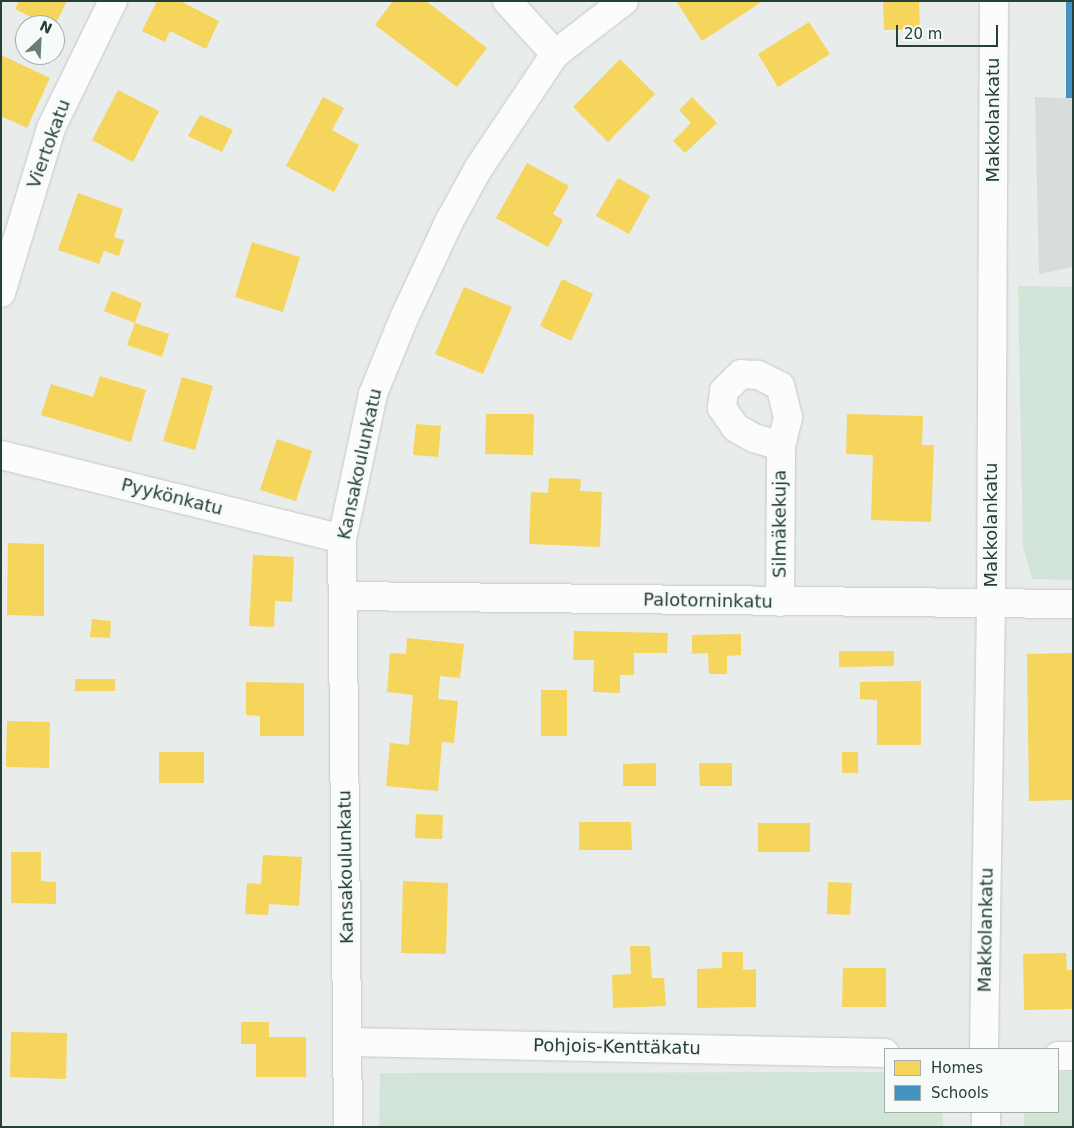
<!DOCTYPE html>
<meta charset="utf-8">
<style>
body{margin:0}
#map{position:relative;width:1074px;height:1128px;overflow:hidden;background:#e8ecea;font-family:"DejaVu Sans",sans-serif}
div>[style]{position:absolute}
.built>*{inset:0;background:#d6ddda}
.green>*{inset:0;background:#d2e4d7}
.homes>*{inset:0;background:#f6d55c}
.schools>*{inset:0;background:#4393c3}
.roads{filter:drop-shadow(0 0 1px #c5c9c7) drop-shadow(0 0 1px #c5c9c7)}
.minor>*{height:28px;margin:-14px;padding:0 14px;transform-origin:14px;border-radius:14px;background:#fcfcfc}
.tertiary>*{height:28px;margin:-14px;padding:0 14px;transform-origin:14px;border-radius:14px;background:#fcfcfc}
span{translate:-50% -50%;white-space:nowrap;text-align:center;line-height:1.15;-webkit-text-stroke:5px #f6faf8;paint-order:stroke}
.street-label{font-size:18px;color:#263f37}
.frame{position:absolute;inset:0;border:2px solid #263f37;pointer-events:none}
.legend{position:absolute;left:884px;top:1048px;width:175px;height:65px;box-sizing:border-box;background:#f6faf8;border:1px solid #a3afab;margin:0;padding:6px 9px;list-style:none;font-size:15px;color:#263f37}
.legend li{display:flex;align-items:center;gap:10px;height:25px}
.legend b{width:25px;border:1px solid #a3afab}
.north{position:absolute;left:15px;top:15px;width:50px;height:50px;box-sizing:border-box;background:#f6faf8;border:1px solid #a3afab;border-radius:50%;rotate:25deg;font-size:14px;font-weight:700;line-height:20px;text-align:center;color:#263f37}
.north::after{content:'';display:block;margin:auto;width:18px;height:22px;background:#6a7c76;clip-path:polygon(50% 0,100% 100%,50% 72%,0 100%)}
.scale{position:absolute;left:896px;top:25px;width:102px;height:22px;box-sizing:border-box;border:2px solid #263f37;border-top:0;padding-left:6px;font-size:15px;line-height:18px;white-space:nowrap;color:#263f37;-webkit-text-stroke:4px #f6faf8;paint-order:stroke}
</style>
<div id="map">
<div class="built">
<i style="clip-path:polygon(1066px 1px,1073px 1px,1073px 267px,1039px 274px,1035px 97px,1066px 98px)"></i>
</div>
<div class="green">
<i style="clip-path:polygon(1018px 286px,1073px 287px,1073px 580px,1032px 579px,1023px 547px)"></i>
<i style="clip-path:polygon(885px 1072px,885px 1112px,943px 1112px,943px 1127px,379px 1127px,380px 1073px)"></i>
<i style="clip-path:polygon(1058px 1072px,1073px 1072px,1073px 1127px,1024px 1127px,1024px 1112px,1058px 1112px)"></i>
</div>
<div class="homes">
<i style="clip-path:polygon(19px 1px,67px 1px,55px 25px,47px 25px,15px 9px)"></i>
<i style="clip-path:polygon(157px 1px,180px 1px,219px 21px,206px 49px,170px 31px,165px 42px,142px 31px)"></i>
<i style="clip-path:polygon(393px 1px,426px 1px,487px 48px,457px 87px,375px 25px)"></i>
<i style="clip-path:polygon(676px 1px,763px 1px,702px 41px)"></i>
<i style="clip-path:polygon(883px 1px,919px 1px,920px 29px,884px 30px)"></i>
<i style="clip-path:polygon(809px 22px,830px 54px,778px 87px,758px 54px)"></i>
<i style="clip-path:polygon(1px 55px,50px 78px,27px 128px,1px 116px)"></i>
<i style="clip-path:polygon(620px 59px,655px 94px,608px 142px,573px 107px)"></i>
<i style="clip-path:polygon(118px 90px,159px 111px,133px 162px,92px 140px)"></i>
<i style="clip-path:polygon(323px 97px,344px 108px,332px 130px,359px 145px,334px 192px,286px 166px)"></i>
<i style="clip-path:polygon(692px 97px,717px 123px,685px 153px,673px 141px,691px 123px,679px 110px)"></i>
<i style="clip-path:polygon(200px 115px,233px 130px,222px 152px,188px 136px)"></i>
<i style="clip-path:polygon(527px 163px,569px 186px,553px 214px,563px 220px,548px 247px,496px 218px)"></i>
<i style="clip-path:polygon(618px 178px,650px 196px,629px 234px,596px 216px)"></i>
<i style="clip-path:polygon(78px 193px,123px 209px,114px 237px,124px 240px,119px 256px,104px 251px,99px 264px,58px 250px)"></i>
<i style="clip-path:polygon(252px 242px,300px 257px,283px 312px,235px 297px)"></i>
<i style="clip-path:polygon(562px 279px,593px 294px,571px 341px,540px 326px)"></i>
<i style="clip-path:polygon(464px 287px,512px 307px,483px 374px,435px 354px)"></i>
<i style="clip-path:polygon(112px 291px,142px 303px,135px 323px,104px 311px)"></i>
<i style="clip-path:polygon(135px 323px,169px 334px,162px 357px,127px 345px)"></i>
<i style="clip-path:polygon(100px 376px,146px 390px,131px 442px,41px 415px,51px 384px,93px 397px)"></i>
<i style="clip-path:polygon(182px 377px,213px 386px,195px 450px,163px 441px)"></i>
<i style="clip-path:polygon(486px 414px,534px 414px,533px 455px,485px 454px)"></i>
<i style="clip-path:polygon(847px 414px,923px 416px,922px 445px,934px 445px,931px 522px,871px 520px,873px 455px,846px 454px)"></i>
<i style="clip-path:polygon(416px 424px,441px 426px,438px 457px,413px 455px)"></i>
<i style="clip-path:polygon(277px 439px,312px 451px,296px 501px,260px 490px)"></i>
<i style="clip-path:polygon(549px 478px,581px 479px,580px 491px,602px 492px,600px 547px,529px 544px,531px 492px,548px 493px)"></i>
<i style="clip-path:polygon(8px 543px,44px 544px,44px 616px,7px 615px)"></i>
<i style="clip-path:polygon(253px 555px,294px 557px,292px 602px,275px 601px,274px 627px,249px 626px)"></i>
<i style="clip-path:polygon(92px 619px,111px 621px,110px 638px,90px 637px)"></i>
<i style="clip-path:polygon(574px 631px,668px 633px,667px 653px,634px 653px,634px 675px,620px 675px,620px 693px,593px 692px,594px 660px,573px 660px)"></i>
<i style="clip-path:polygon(741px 634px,741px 655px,727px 656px,727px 674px,709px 674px,708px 653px,692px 654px,692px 635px)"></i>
<i style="clip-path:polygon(407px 638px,464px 644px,460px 678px,440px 676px,438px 699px,458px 701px,454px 743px,442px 742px,438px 791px,386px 786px,390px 743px,409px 745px,413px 695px,387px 692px,390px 653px,406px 654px)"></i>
<i style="clip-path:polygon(839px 651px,894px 651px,894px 666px,839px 667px)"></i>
<i style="clip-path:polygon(1072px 653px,1073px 800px,1029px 801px,1027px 654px)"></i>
<i style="clip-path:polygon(75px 679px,115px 679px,115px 691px,75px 691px)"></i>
<i style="clip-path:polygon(921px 681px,921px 745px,877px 745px,877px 700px,860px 699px,860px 682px)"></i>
<i style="clip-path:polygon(246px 682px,304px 683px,304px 736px,260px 736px,260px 716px,246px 715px)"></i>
<i style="clip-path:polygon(541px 690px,567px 690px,567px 736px,541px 736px)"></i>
<i style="clip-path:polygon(7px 721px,50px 722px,49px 768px,6px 767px)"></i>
<i style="clip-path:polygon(159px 752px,204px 752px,204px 783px,159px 783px)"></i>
<i style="clip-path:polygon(842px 752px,858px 752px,858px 773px,842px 773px)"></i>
<i style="clip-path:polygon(656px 763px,656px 786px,623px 786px,623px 764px)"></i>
<i style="clip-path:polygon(699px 763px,732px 763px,732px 786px,700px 786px)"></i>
<i style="clip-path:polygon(416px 814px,443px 815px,442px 839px,415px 838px)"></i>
<i style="clip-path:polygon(579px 822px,631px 822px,632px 850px,579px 850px)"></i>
<i style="clip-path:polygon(758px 823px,810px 823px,810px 852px,758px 852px)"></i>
<i style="clip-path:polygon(11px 852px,41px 852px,41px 881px,56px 882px,56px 904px,11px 903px)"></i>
<i style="clip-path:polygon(263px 855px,302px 857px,299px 906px,269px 904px,268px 915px,245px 914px,247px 883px,261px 884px)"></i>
<i style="clip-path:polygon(403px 881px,448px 883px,446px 954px,401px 953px)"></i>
<i style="clip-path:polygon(828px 882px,852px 883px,850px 915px,827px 914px)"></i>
<i style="clip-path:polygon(630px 946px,650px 946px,652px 978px,664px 978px,666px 1006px,613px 1008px,612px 975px,631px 974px)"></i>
<i style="clip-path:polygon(722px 952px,743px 952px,743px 970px,756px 969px,756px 1007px,697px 1008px,697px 969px,722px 968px)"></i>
<i style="clip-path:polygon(1066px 953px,1067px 970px,1073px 970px,1073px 1009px,1024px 1010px,1023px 954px)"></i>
<i style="clip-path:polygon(843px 968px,886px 968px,886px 1007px,842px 1007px)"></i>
<i style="clip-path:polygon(241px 1022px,269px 1022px,269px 1037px,306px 1037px,306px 1077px,256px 1077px,256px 1044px,241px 1044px)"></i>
<i style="clip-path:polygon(11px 1032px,67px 1033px,66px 1079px,10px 1077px)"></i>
</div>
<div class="schools">
<i style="clip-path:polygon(1066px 1px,1073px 1px,1073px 98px,1066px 98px)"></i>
</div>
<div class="roads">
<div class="minor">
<i style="left:507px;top:1px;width:72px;rotate:47.8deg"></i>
<i style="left:1px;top:293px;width:172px;rotate:-73.1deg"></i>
<i style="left:51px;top:128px;width:141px;rotate:-64deg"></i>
<i style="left:1px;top:455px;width:351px;rotate:13.8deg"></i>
<i style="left:343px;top:596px;width:730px;rotate:0.63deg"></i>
<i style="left:780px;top:602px;width:156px;rotate:-89.6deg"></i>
<i style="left:781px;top:446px;width:30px;rotate:-76deg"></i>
<i style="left:788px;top:417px;width:32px;rotate:-104deg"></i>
<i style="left:780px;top:386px;width:25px;rotate:-153deg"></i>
<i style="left:758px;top:375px;width:17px;rotate:-177deg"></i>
<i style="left:741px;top:374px;width:24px;rotate:135deg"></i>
<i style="left:724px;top:391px;width:17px;rotate:97deg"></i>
<i style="left:722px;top:408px;width:24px;rotate:55deg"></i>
<i style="left:736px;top:428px;width:21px;rotate:29deg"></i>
<i style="left:754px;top:438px;width:28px;rotate:17deg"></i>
<i style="left:348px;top:1042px;width:537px;rotate:1.17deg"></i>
<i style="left:1058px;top:1056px;width:15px"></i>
<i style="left:348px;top:1127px;width:588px;rotate:-90.58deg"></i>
<i style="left:342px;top:539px;width:148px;rotate:-77.9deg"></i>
<i style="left:373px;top:394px;width:82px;rotate:-67.8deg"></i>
<i style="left:404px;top:318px;width:106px;rotate:-64.9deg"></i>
<i style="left:449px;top:222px;width:60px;rotate:-61.3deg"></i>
<i style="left:478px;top:169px;width:138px;rotate:-56.2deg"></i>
<i style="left:555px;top:54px;width:87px;rotate:-37.5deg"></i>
</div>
<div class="tertiary">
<i style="left:984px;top:1049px;width:444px;rotate:-89.1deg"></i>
<i style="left:991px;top:605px;width:604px;rotate:-89.72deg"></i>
<i style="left:986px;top:1112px;width:15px;rotate:90deg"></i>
</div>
</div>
<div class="street-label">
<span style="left:993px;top:120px;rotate:-90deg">Makkolankatu</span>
<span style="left:49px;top:144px;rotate:-70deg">Viertokatu</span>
<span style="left:360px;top:464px;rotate:-78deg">Kansakoulunkatu</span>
<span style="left:172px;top:497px;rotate:14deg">Pyykönkatu</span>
<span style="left:780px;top:524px;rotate:-90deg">Silmäkekuja</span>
<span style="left:991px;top:525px;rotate:-90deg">Makkolankatu</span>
<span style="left:708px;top:601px;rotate:1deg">Palotorninkatu</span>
<span style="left:346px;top:867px;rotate:-91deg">Kansakoulunkatu</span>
<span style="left:986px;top:930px;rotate:-89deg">Makkolankatu</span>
<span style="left:617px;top:1047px;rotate:1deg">Pohjois-Kenttäkatu</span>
</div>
<div class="frame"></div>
<ul class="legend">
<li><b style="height:14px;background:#f6d55c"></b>Homes</li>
<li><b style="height:14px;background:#4393c3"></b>Schools</li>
</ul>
<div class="north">N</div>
<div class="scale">20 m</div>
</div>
